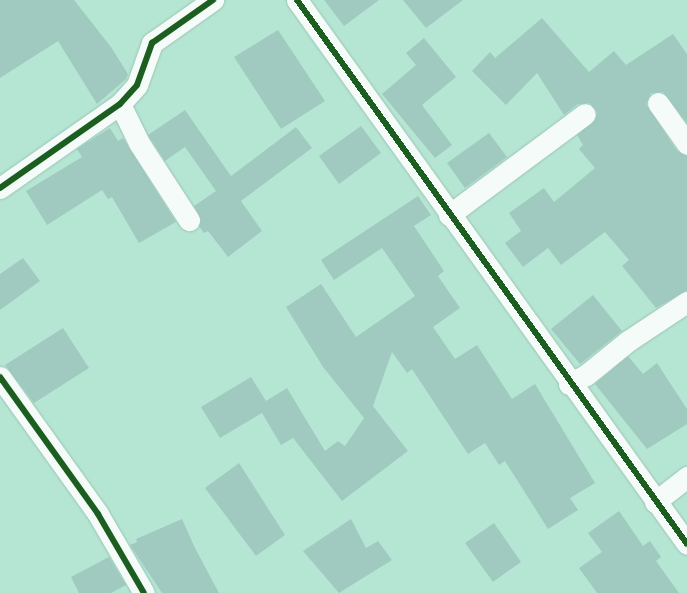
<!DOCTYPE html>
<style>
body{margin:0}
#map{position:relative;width:687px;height:593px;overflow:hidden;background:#b5e6d3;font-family:"PT Serif",serif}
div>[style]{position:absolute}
.building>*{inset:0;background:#a0cac0}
.roads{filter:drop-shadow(0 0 1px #9dc3b5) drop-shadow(0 0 1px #9dc3b5)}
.minor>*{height:21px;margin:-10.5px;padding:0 10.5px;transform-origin:10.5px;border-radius:10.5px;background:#f4fbf8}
.cycleway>*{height:6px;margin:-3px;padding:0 3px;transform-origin:3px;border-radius:3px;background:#1b5e20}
span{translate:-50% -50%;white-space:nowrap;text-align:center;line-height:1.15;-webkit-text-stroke:3px #a1fad7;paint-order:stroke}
</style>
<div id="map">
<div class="building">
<i style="clip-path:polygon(0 0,74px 0,111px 47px,128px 74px,126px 79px,97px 104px,58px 41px,0 78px)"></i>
<i style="clip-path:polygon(324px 0,379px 0,344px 26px)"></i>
<i style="clip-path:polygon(403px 0,463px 0,426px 28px)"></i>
<i style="clip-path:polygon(542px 18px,589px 72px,614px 51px,626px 65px,673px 34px,687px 54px,687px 123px,663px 92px,651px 93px,646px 104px,677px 151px,687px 156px,687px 290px,656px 308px,622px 266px,629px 260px,605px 232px,561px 265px,548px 248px,523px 267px,505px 243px,521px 231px,509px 213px,544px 188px,554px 202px,595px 168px,579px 149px,583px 145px,577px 135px,596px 118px,597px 112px,590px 103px,578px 104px,564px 115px,537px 73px,506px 105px,472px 71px,490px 52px,495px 58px)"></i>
<i style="clip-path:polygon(278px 30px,325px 101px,281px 129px,234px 57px)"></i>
<i style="clip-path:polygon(424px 38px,456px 77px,422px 105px,452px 145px,435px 158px,382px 94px,416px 65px,406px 53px)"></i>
<i style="clip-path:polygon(185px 110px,231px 176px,296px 127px,312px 148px,241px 201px,262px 231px,228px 257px,208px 231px,204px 233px,199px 226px,201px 219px,194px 206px,216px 191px,185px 147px,165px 161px,148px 135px)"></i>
<i style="clip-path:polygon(361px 126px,381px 153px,339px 184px,319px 156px)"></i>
<i style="clip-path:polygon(110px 128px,118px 141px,123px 138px,176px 222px,139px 243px,112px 197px,108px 199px,102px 190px,47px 225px,26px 191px,82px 157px,77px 149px)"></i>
<i style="clip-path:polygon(489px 133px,507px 157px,465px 188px,447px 163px)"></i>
<i style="clip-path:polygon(418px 196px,431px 215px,414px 226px,444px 271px,438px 276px,460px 308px,433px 327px,455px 359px,477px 345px,512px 399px,535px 384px,595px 483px,570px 498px,578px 510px,548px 529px,505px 461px,499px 465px,485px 443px,468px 454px,412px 369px,407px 373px,392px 352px,373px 406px,408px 451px,342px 501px,293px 438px,281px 445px,262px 413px,220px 438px,201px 407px,251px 377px,266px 401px,287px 388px,325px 451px,338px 441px,345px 446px,364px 418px,323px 367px,286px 307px,321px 284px,356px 337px,415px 296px,382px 248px,334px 280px,321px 260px)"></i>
<i style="clip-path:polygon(23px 258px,40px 281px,0 310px,0 274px)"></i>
<i style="clip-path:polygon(593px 295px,622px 331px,580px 364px,551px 329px)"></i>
<i style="clip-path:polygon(63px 328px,89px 368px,34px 403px,5px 365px)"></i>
<i style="clip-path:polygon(628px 356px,643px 374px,657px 363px,687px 409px,687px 424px,647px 449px,595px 384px)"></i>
<i style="clip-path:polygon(239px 463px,285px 535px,256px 556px,205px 488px)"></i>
<i style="clip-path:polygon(619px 511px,643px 546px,650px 541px,661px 557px,656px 561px,679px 593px,597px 593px,579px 568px,602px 552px,588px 533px)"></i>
<i style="clip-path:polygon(182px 519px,195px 548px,219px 593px,162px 593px,130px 545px,137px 542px,136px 539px)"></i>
<i style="clip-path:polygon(351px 519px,366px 548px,378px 541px,392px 560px,339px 593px,303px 551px)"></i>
<i style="clip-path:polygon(494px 523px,521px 562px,493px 582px,465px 543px)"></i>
<i style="clip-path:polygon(109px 557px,126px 585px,111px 593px,79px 593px,71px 577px)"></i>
</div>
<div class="roads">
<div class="minor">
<i style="left:297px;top:0;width:669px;rotate:54.36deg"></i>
<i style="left:658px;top:103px;width:50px;rotate:54.7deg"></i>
<i style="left:120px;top:104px;width:43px;rotate:64deg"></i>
<i style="left:139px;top:143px;width:92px;rotate:57deg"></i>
<i style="left:0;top:188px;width:146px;rotate:-35deg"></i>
<i style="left:120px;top:104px;width:25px;rotate:-48deg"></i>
<i style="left:137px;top:85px;width:45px;rotate:-70.3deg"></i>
<i style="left:152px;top:43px;width:75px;rotate:-35.2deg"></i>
<i style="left:449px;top:215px;width:169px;rotate:-36.6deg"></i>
<i style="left:0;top:377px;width:168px;rotate:54.4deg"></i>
<i style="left:98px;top:514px;width:91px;rotate:59.8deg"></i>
<i style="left:569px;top:384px;width:19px;rotate:-28deg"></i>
<i style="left:586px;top:375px;width:54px;rotate:-39deg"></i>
<i style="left:628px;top:341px;width:71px;rotate:-33.5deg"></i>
<i style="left:655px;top:502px;width:41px;rotate:-38deg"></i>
</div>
</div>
<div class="cycleway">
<i style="left:297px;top:0;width:669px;rotate:54.36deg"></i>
<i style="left:0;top:188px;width:146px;rotate:-35deg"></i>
<i style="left:120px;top:104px;width:25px;rotate:-48deg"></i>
<i style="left:137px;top:85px;width:45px;rotate:-70.3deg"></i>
<i style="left:152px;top:43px;width:75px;rotate:-35.2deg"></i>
<i style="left:0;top:377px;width:168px;rotate:54.4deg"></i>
<i style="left:98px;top:514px;width:91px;rotate:59.8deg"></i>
</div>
</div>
